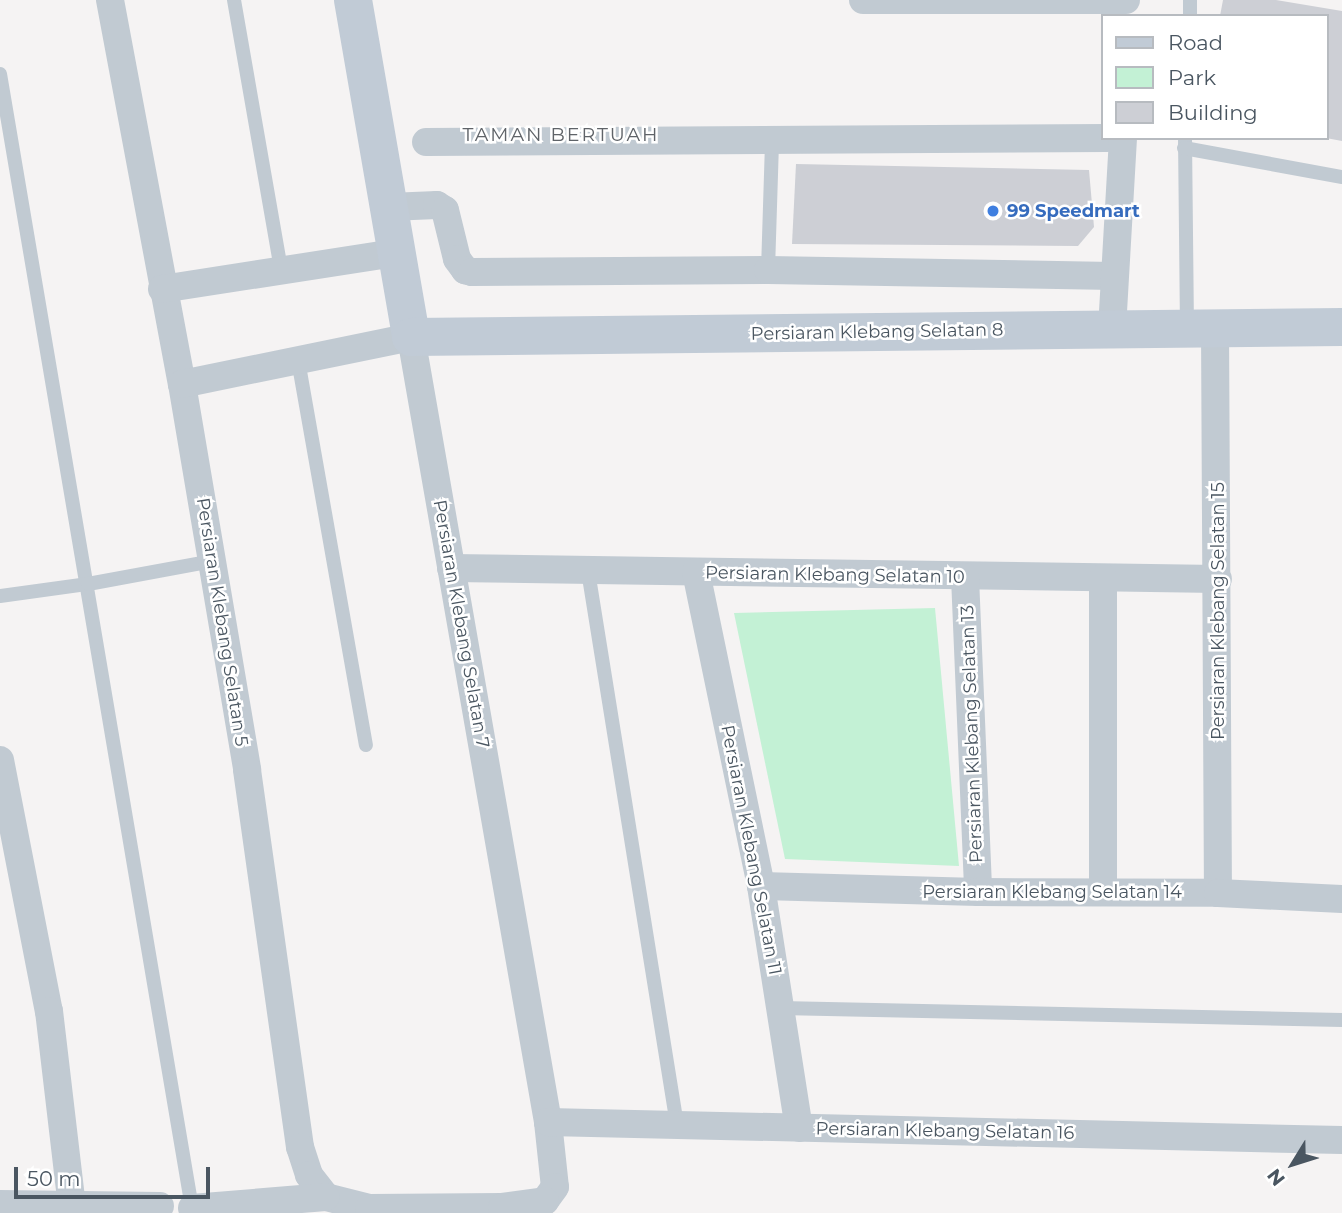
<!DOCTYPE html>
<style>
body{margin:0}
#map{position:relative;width:1342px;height:1213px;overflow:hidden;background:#f5f3f3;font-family:Montserrat,sans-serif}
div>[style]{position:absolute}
.green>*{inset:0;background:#c3f1d5}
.building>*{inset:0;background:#cdcfd5}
.lane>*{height:14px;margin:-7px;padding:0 7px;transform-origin:7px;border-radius:7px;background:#c1cad2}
.street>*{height:28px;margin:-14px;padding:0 14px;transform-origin:14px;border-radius:14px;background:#c1cad2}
.secondary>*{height:38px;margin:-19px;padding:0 19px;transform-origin:19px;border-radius:19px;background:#c1cbd6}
.dots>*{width:19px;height:19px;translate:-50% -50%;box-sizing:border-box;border:4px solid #fff;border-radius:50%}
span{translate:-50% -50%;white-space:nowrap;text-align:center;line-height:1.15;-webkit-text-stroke:5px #fff;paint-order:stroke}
.shop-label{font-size:18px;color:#366cbe;font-weight:700}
.left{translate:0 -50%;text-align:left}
.street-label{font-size:18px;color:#4a5661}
.neighbourhood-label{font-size:19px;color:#5f6368;letter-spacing:2px}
.legend{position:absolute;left:1101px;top:14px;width:228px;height:126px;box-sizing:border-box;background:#fff;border:2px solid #b7bbc0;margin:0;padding:9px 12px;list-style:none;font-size:21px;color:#4a5661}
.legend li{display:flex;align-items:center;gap:14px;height:35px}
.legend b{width:35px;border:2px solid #b7bbc0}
.north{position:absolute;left:1258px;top:1129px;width:70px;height:70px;-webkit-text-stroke:5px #fff;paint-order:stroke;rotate:232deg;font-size:19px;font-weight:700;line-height:28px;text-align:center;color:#4a5661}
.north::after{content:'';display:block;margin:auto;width:24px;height:32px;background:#4a5661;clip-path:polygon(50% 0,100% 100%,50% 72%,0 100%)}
.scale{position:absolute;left:14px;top:1167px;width:196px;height:32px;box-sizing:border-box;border:4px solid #4a5661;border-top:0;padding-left:9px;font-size:21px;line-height:24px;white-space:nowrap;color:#4a5661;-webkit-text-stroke:5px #fff;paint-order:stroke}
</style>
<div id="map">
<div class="green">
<i style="clip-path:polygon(935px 608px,959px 866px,785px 859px,734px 613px)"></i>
</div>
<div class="building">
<i style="clip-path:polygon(1223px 0,1276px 0,1342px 11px,1342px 141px,1326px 138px,1326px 16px,1220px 16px)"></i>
<i style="clip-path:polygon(796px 164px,1089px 170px,1094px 227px,1078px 246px,792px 244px)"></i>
</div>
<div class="lane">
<i style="left:234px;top:0;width:273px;rotate:80.1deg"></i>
<i style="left:1190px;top:16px;width:16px;rotate:-90deg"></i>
<i style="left:0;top:74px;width:1150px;rotate:80.39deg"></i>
<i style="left:1185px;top:138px;width:188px;rotate:89.4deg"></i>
<i style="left:1184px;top:148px;width:161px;rotate:10.4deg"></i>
<i style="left:768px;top:270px;width:130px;rotate:-88.2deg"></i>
<i style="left:298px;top:360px;width:391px;rotate:80deg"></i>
<i style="left:588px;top:571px;width:561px;rotate:80.87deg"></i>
<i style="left:0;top:596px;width:89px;rotate:-7.8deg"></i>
<i style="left:88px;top:584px;width:126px;rotate:-10.5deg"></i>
<i style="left:780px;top:1008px;width:562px;rotate:1.22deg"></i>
</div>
<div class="street">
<i style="left:110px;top:0;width:391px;rotate:79.4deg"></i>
<i style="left:182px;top:384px;width:391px;rotate:80.4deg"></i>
<i style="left:247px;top:770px;width:381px;rotate:82deg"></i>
<i style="left:300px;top:1147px;width:29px;rotate:72deg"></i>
<i style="left:309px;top:1175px;width:28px;rotate:52deg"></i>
<i style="left:326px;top:1197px;width:44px;rotate:14.3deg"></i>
<i style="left:369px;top:1208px;width:133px;rotate:-0.4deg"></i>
<i style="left:502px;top:1207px;width:6px;rotate:81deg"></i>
<i style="left:863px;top:0;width:263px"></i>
<i style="left:426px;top:142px;width:681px;rotate:-0.34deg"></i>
<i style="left:389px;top:207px;width:48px;rotate:-2.4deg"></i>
<i style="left:437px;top:205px;width:9px;rotate:32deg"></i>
<i style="left:445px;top:210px;width:50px;rotate:76.2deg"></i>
<i style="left:457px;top:259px;width:14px;rotate:54deg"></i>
<i style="left:465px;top:270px;width:7px;rotate:16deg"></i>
<i style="left:472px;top:272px;width:296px;rotate:-0.4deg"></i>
<i style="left:768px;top:270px;width:345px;rotate:1deg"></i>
<i style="left:162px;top:289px;width:236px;rotate:-8.8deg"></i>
<i style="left:1215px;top:328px;width:565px;rotate:89.7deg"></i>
<i style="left:1112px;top:329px;width:191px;rotate:-86.7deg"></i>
<i style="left:182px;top:384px;width:234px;rotate:-11.6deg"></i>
<i style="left:411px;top:337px;width:797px;rotate:80.1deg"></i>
<i style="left:548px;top:1122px;width:65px;rotate:83.9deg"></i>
<i style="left:555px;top:1187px;width:17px;rotate:126deg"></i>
<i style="left:545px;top:1201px;width:43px;rotate:172.1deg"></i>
<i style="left:451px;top:568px;width:767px;rotate:0.82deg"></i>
<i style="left:696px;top:572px;width:321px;rotate:78.3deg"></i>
<i style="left:761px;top:886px;width:245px;rotate:81.1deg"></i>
<i style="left:965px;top:577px;width:315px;rotate:87.6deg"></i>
<i style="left:0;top:760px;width:256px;rotate:79deg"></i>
<i style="left:49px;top:1011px;width:196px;rotate:83.3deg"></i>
<i style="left:761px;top:886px;width:217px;rotate:1.6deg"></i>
<i style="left:978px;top:892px;width:240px;rotate:0.2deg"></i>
<i style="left:1218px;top:893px;width:124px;rotate:2.8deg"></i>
<i style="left:1103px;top:892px;width:314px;rotate:-90deg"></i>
<i style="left:548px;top:1122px;width:794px;rotate:1.3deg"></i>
<i style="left:0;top:1204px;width:160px;rotate:0.7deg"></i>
<i style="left:192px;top:1208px;width:134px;rotate:-4.7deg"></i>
</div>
<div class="secondary">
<i style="left:353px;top:0;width:342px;rotate:80.2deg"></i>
<i style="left:411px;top:337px;width:931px;rotate:-0.62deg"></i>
</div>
<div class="dots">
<i style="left:993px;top:211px;background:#3f7fe0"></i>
</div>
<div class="shop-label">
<span class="left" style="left:1007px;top:211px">99 Speedmart</span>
</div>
<div class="street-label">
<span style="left:877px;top:332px;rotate:-1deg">Persiaran Klebang Selatan 8</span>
<span style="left:835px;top:575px;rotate:1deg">Persiaran Klebang Selatan 10</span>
<span style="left:1218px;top:611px;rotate:-90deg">Persiaran Klebang Selatan 15</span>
<span style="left:222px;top:622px;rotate:81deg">Persiaran Klebang Selatan 5</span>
<span style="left:461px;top:624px;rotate:80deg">Persiaran Klebang Selatan 7</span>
<span style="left:972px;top:734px;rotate:-92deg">Persiaran Klebang Selatan 13</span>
<span style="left:751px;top:850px;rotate:79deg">Persiaran Klebang Selatan 11</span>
<span style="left:1052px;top:892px">Persiaran Klebang Selatan 14</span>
<span style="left:945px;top:1131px;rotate:1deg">Persiaran Klebang Selatan 16</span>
</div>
<div class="neighbourhood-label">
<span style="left:561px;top:135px">TAMAN BERTUAH</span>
</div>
<ul class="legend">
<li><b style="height:9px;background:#c1cbd6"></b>Road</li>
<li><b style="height:19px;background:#c3f1d5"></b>Park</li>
<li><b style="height:19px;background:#cdcfd5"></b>Building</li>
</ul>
<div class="north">N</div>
<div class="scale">50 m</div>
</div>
